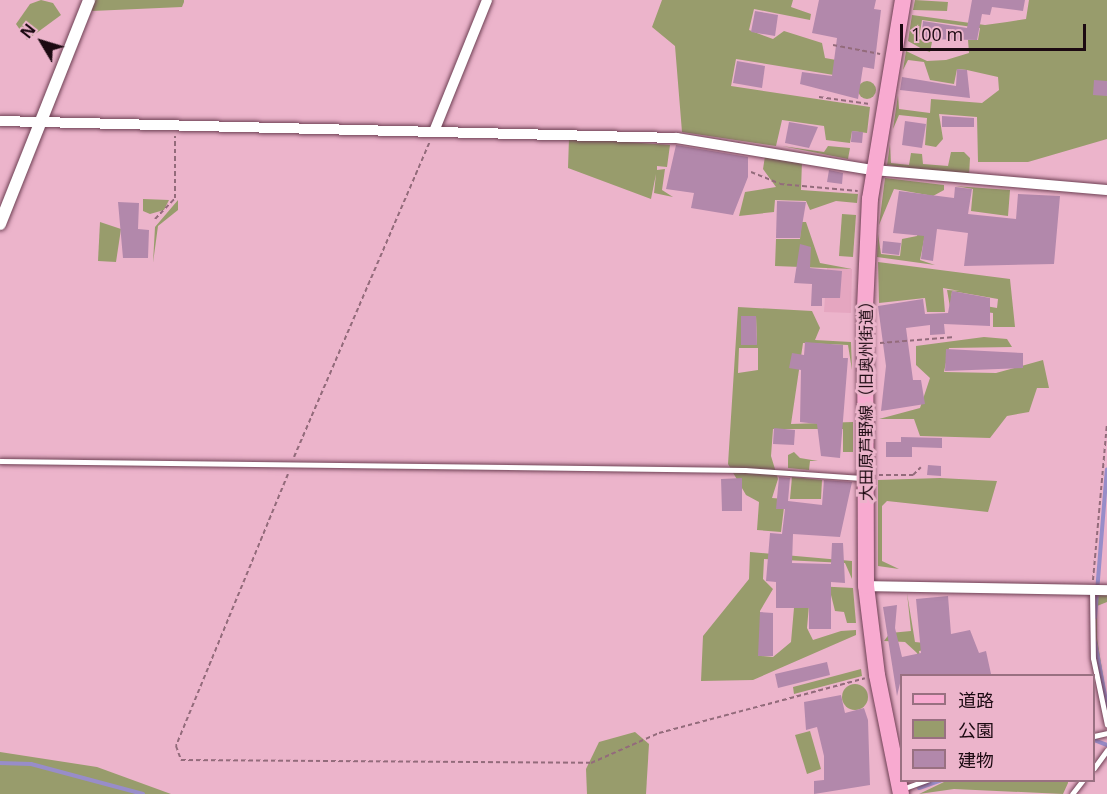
<!DOCTYPE html>
<meta charset="utf-8">
<style>
body{margin:0}
#map{position:relative;width:1107px;height:794px;overflow:hidden;background:#ecb4cb;font-family:"Open Sans","Noto Sans JP",sans-serif}
div>[style]{position:absolute}
.built>*{inset:0;background:#e5a6c0}
.green>*{inset:0;background:#989c6c}
.round{border-radius:50%}
.stream>*{height:4px;margin:-2px;padding:0 2px;transform-origin:2px;border-radius:2px;background:#988dc9}
.building>*{inset:0;background:#b288ab}
.path>*{height:2px;margin-top:-1px;transform-origin:0;background:repeating-linear-gradient(90deg,#936b7b 0 4.5px,transparent 0 7.5px)}
.roads{filter:drop-shadow(0 0 2px #6d3f53) drop-shadow(0 0 2px #6d3f53)}
.service>*{height:5px;margin:-2.5px;padding:0 2.5px;transform-origin:2.5px;border-radius:2.5px;background:#fff}
.minor>*{height:10px;margin:-5px;padding:0 5px;transform-origin:5px;border-radius:5px;background:#fff}
.tertiary>*{height:12px;margin:-6px;padding:0 6px;transform-origin:6px;border-radius:6px;background:#fff}
.primary>*{height:16px;margin:-8px;padding:0 8px;transform-origin:8px;border-radius:8px;background:#f8aad0}
span{translate:-50% -50%;white-space:nowrap;text-align:center;line-height:1.15;-webkit-text-stroke:6px #ecb4cb;paint-order:stroke}
.street-label{font-size:16px;color:#1c0a12}
.legend{position:absolute;left:900px;top:674px;width:195px;height:108px;box-sizing:border-box;background:#ecb4cb;border:2px solid #997081;margin:0;padding:8px 10px;list-style:none;font-size:18px;color:#1c0a12}
.legend li{display:flex;align-items:center;gap:12px;height:30px}
.legend b{width:30px;border:2px solid #997081}
.north{position:absolute;left:12px;top:12px;width:60px;height:60px;-webkit-text-stroke:4px #ecb4cb;paint-order:stroke;rotate:308deg;font-size:16px;font-weight:700;line-height:24px;text-align:center;color:#1c0a12}
.north::after{content:'';display:block;margin:auto;width:21px;height:27px;background:#1c0a12;clip-path:polygon(50% 0,100% 100%,50% 72%,0 100%)}
.scale{position:absolute;left:900px;top:24px;width:186px;height:27px;box-sizing:border-box;border:3px solid #1c0a12;border-top:0;padding-left:8px;font-size:18px;line-height:21px;white-space:nowrap;color:#1c0a12;-webkit-text-stroke:4px #ecb4cb;paint-order:stroke}
</style>
<div id="map">
<div class="built">
<i style="clip-path:polygon(827px 268px,852px 269px,851px 313px,824px 312px)"></i>
</div>
<div class="green">
<i style="clip-path:polygon(41px 0,53px 3px,61px 15px,27px 40px,16px 24px,30px 4px)"></i>
<i style="clip-path:polygon(92px 0,184px 0,184px 2px,182px 7px,92px 11px)"></i>
<i style="clip-path:polygon(662px 0,793px 0,791px 7px,811px 14px,810px 20px,754px 9px,749px 30px,773px 39px,784px 31px,822px 43px,825px 58px,842px 61px,840px 76px,736px 59px,731px 86px,870px 107px,867px 133px,852px 131px,850px 143px,826px 140px,824px 126px,782px 120px,776px 146px,682px 132px,675px 46px,652px 27px)"></i>
<i style="clip-path:polygon(915px 0,948px 2px,947px 11px,913px 10px)"></i>
<i style="clip-path:polygon(1029px 0,1107px 0,1107px 139px,1028px 162px,978px 162px,977px 117px,939px 114px,943px 139px,936px 147px,925px 145px,927px 118px,899px 115px,893px 129px,898px 95px,899px 109px,930px 113px,931px 99px,982px 103px,999px 90px,998px 77px,967px 70px,957px 69px,954px 84px,930px 80px,924px 62px,908px 60px,903px 70px,906px 51px,927px 61px,946px 60px,969px 53px,968px 40px,978px 40px,980px 28px,922px 20px,919px 39px,932px 42px,930px 52px,924px 50px,908px 41px,912px 15px,985px 25px,1007px 22px,1026px 19px)"></i>
<i class="round" style="left:858px;top:81px;width:18px;height:18px"></i>
<i style="clip-path:polygon(569px 138px,670px 145px,667px 167px,657px 166px,657px 170px,665px 169px,662px 190px,673px 197px,654px 193px,656px 174px,651px 199px,568px 168px)"></i>
<i style="clip-path:polygon(890px 144px,891px 163px,909px 165px,911px 153px,922px 154px,923px 164px,948px 166px,951px 152px,964px 152px,970px 158px,969px 176px,887px 165px)"></i>
<i style="clip-path:polygon(782px 146px,824px 152px,828px 146px,850px 148px,848px 159px)"></i>
<i style="clip-path:polygon(765px 156px,802px 161px,801px 190px,858px 194px,857px 203px,836px 201px,810px 210px,806px 201px,775px 200px,774px 212px,739px 216px,745px 192px,776px 187px,763px 169px)"></i>
<i style="clip-path:polygon(885px 178px,944px 185px,944px 190px,933px 196px,894px 189px,879px 225px)"></i>
<i style="clip-path:polygon(955px 186px,1010px 190px,1008px 216px,971px 211px,973px 189px)"></i>
<i style="clip-path:polygon(143px 199px,169px 200px,164px 210px,150px 214px,143px 211px)"></i>
<i style="clip-path:polygon(178px 200px,178px 210px,158px 226px,153px 263px,155px 227px)"></i>
<i style="clip-path:polygon(842px 214px,856px 215px,853px 257px,839px 256px)"></i>
<i style="clip-path:polygon(100px 222px,121px 229px,116px 262px,98px 261px)"></i>
<i style="clip-path:polygon(801px 222px,806px 222px,820px 263px,852px 269px,775px 266px,776px 239px,800px 239px)"></i>
<i style="clip-path:polygon(919px 228px,926px 230px,920px 260px,935px 265px,877px 257px,878px 234px,881px 254px,900px 256px,902px 239px,917px 236px)"></i>
<i style="clip-path:polygon(evenodd,878px 262px,1010px 279px,1015px 327px,993px 327px,993px 313px,950px 307px,947px 290px,960px 291px,943px 288px,945px 312px,927px 312px,925px 298px,879px 303px,878px 262px,952px 291px,998px 299px,997px 308px,951px 300px,952px 291px)"></i>
<i style="clip-path:polygon(evenodd,738px 307px,812px 311px,820px 328px,815px 340px,851px 342px,852px 370px,848px 345px,803px 343px,791px 424px,853px 422px,853px 452px,843px 452px,843px 429px,773px 429px,771px 456px,778px 479px,772px 498px,785px 499px,781px 532px,757px 530px,759px 502px,746px 495px,728px 464px,738px 307px,741px 316px,756px 316px,757px 344px,741px 345px,741px 316px,738px 307px,739px 348px,758px 348px,758px 370px,738px 373px,739px 348px)"></i>
<i style="clip-path:polygon(984px 337px,1007px 339px,1012px 347px,949px 348px,944px 372px,996px 373px,1043px 360px,1049px 388px,1037px 388px,1029px 412px,1007px 416px,990px 438px,920px 436px,914px 419px,879px 419px,920px 408px,930px 378px,916px 365px,916px 346px)"></i>
<i style="clip-path:polygon(794px 452px,800px 458px,818px 461px,810px 461px,809px 470px,788px 468px,788px 455px)"></i>
<i style="clip-path:polygon(792px 477px,822px 480px,821px 499px,790px 499px)"></i>
<i style="clip-path:polygon(940px 478px,997px 481px,988px 512px,887px 501px,882px 506px,882px 561px,899px 569px,878px 566px,878px 480px)"></i>
<i style="clip-path:polygon(750px 552px,852px 561px,852px 579px,845px 563px,764px 559px,763px 579px,773px 589px,760px 611px,761px 656px,773px 657px,791px 642px,796px 585px,853px 588px,856px 623px,847px 623px,844px 612px,835px 611px,830px 591px,809px 605px,807px 628px,813px 640px,841px 631px,856px 630px,856px 635px,753px 680px,701px 681px,703px 636px,749px 579px)"></i>
<i style="clip-path:polygon(907px 593px,915px 642px,952px 646px,919px 651px,923px 675px,917px 653px,905px 642px,884px 641px,890px 633px,911px 631px)"></i>
<i style="clip-path:polygon(1096px 594px,1107px 594px,1107px 602px,1097px 606px,1097px 638px,1107px 700px,1096px 638px)"></i>
<i style="clip-path:polygon(861px 669px,862px 676px,794px 694px,793px 687px)"></i>
<i class="round" style="left:842px;top:684px;width:26px;height:26px"></i>
<i style="clip-path:polygon(810px 731px,821px 769px,807px 774px,795px 735px)"></i>
<i style="clip-path:polygon(635px 732px,649px 744px,646px 794px,587px 794px,586px 769px,599px 742px)"></i>
<i style="clip-path:polygon(0 752px,97px 767px,171px 794px,0 794px)"></i>
<i style="clip-path:polygon(946px 781px,1068px 780px,1068px 783px,1063px 794px,954px 789px,919px 794px)"></i>
</div>
<div class="stream">
<i style="left:1095px;top:617px;width:148px;rotate:-85.4deg"></i>
<i style="left:1095px;top:642px;width:65px;rotate:79.4deg"></i>
<i style="left:1094px;top:740px;width:14px;rotate:21deg"></i>
<i style="left:0;top:763px;width:31px;rotate:2deg"></i>
<i style="left:31px;top:764px;width:116px;rotate:15deg"></i>
<i style="left:919px;top:788px;width:24px;rotate:-19deg"></i>
</div>
<div class="building">
<i style="clip-path:polygon(819px 0,876px 0,874px 9px,881px 10px,874px 69px,863px 67px,858px 99px,800px 84px,802px 72px,832px 76px,837px 38px,812px 33px)"></i>
<i style="clip-path:polygon(972px 0,1025px 0,1023px 11px,992px 7px,990px 15px,982px 14px,977px 40px,921px 39px,923px 21px,967px 28px)"></i>
<i style="clip-path:polygon(755px 11px,778px 15px,775px 36px,751px 32px)"></i>
<i style="clip-path:polygon(737px 61px,765px 66px,762px 88px,733px 83px)"></i>
<i style="clip-path:polygon(957px 69px,967px 70px,970px 98px,900px 90px,902px 77px,956px 86px)"></i>
<i style="clip-path:polygon(1094px 80px,1107px 81px,1107px 96px,1093px 95px)"></i>
<i style="clip-path:polygon(942px 116px,974px 118px,974px 127px,942px 127px)"></i>
<i style="clip-path:polygon(905px 121px,926px 124px,922px 148px,902px 145px)"></i>
<i style="clip-path:polygon(789px 122px,818px 127px,809px 148px,785px 143px)"></i>
<i style="clip-path:polygon(852px 131px,863px 132px,862px 143px,851px 142px)"></i>
<i style="clip-path:polygon(676px 145px,748px 157px,748px 177px,733px 215px,691px 208px,694px 193px,666px 189px)"></i>
<i style="clip-path:polygon(829px 170px,843px 173px,842px 184px,827px 182px)"></i>
<i style="clip-path:polygon(955px 187px,972px 189px,968px 214px,1016px 219px,1018px 194px,1060px 196px,1054px 264px,964px 266px,968px 233px,937px 229px,933px 261px,921px 259px,924px 236px,893px 233px,899px 191px,954px 198px)"></i>
<i style="clip-path:polygon(777px 201px,806px 202px,800px 238px,776px 238px)"></i>
<i style="clip-path:polygon(118px 202px,139px 203px,138px 229px,149px 230px,148px 258px,123px 258px)"></i>
<i style="clip-path:polygon(883px 241px,901px 243px,899px 255px,882px 253px)"></i>
<i style="clip-path:polygon(800px 244px,811px 247px,810px 268px,842px 271px,840px 298px,822px 298px,822px 306px,811px 306px,812px 284px,794px 283px)"></i>
<i style="clip-path:polygon(952px 291px,990px 298px,990px 326px,944px 324px,945px 334px,930px 335px,930px 325px,906px 328px,913px 380px,921px 380px,925px 404px,881px 411px,886px 366px,878px 306px,923px 299px,925px 314px,948px 313px)"></i>
<i style="clip-path:polygon(741px 316px,756px 316px,757px 345px,741px 345px)"></i>
<i style="clip-path:polygon(805px 342px,843px 345px,843px 358px,848px 358px,840px 458px,821px 456px,817px 424px,800px 422px,801px 370px,789px 368px,792px 353px,804px 355px)"></i>
<i style="clip-path:polygon(946px 349px,1023px 353px,1023px 368px,945px 371px)"></i>
<i style="clip-path:polygon(774px 428px,795px 430px,794px 445px,773px 444px)"></i>
<i style="clip-path:polygon(901px 437px,942px 438px,942px 448px,912px 447px,912px 457px,886px 457px,886px 442px,901px 442px)"></i>
<i style="clip-path:polygon(928px 465px,941px 466px,941px 476px,927px 475px)"></i>
<i style="clip-path:polygon(779px 477px,790px 478px,788px 501px,822px 505px,824px 480px,852px 482px,840px 537px,793px 534px,792px 563px,831px 564px,832px 543px,843px 543px,845px 583px,831px 582px,831px 629px,809px 629px,809px 608px,776px 608px,776px 582px,766px 581px,770px 533px,782px 534px,785px 509px,776px 509px)"></i>
<i style="clip-path:polygon(742px 478px,742px 511px,722px 511px,721px 479px)"></i>
<i style="clip-path:polygon(948px 596px,951px 634px,970px 630px,979px 653px,986px 651px,991px 674px,902px 675px,897px 696px,883px 607px,897px 605px,895px 628px,902px 657px,921px 653px,916px 599px)"></i>
<i style="clip-path:polygon(760px 612px,773px 613px,773px 656px,758px 656px)"></i>
<i style="clip-path:polygon(827px 662px,830px 675px,778px 688px,775px 674px)"></i>
<i style="clip-path:polygon(841px 695px,845px 713px,864px 708px,868px 720px,870px 785px,814px 794px,814px 781px,824px 780px,824px 756px,817px 727px,806px 730px,804px 702px)"></i>
</div>
<div class="path">
<i style="left:833px;top:45px;width:48px;rotate:10.8deg"></i>
<i style="left:819px;top:97px;width:51px;rotate:7.8deg"></i>
<i style="left:751px;top:172px;width:31px;rotate:22deg"></i>
<i style="left:780px;top:184px;width:78px;rotate:5.1deg"></i>
<i style="left:155px;top:219px;width:29px;rotate:-46deg"></i>
<i style="left:175px;top:198px;width:62px;rotate:-90deg"></i>
<i style="left:880px;top:343px;width:75px;rotate:-4.6deg"></i>
<i style="left:294px;top:457px;width:342px;rotate:-66.7deg"></i>
<i style="left:288px;top:474px;width:294px;rotate:112.4deg"></i>
<i style="left:176px;top:746px;width:15px;rotate:70deg"></i>
<i style="left:181px;top:760px;width:410px;rotate:0.4deg"></i>
<i style="left:591px;top:763px;width:74px;rotate:-23.8deg"></i>
<i style="left:659px;top:733px;width:213px;rotate:-14.9deg"></i>
<i style="left:879px;top:475px;width:34px"></i>
<i style="left:913px;top:475px;width:11px;rotate:-45deg"></i>
<i style="left:1093px;top:580px;width:157px;rotate:-84.9deg"></i>
</div>
<div class="roads">
<div class="service">
<i style="left:0;top:461px;width:745px;rotate:0.69deg"></i>
<i style="left:745px;top:470px;width:117px;rotate:3.9deg"></i>
<i style="left:1092px;top:590px;width:68px;rotate:89.2deg"></i>
<i style="left:1093px;top:658px;width:68px;rotate:78.2deg"></i>
<i style="left:1094px;top:736px;width:13px;rotate:-13deg"></i>
<i style="left:1094px;top:768px;width:22px;rotate:-54deg"></i>
<i style="left:902px;top:789px;width:27px;rotate:-20deg"></i>
<i style="left:1072px;top:794px;width:18px;rotate:-52deg"></i>
</div>
<div class="minor">
<i style="left:0;top:121px;width:677px;rotate:1.44deg"></i>
<i style="left:677px;top:138px;width:199px;rotate:9.3deg"></i>
<i style="left:873px;top:170px;width:235px;rotate:4.9deg"></i>
<i style="left:435px;top:129px;width:139px;rotate:-68deg"></i>
<i style="left:866px;top:586px;width:241px;rotate:1deg"></i>
</div>
<div class="tertiary">
<i style="left:0;top:224px;width:241px;rotate:-68.3deg"></i>
</div>
<div class="primary">
<i style="left:901px;top:794px;width:121px;rotate:-101.4deg"></i>
<i style="left:877px;top:675px;width:90px;rotate:-97deg"></i>
<i style="left:866px;top:586px;width:278px;rotate:-90.2deg"></i>
<i style="left:865px;top:308px;width:109px;rotate:-87.4deg"></i>
<i style="left:870px;top:199px;width:202px;rotate:-80.6deg"></i>
</div>
</div>
<div class="street-label">
<span style="left:866px;top:397px;rotate:-90deg">大田原芦野線（旧奥州街道）</span>
</div>
<ul class="legend">
<li><b style="height:8px;background:#f8aad0"></b>道路</li>
<li><b style="height:16px;background:#989c6c"></b>公園</li>
<li><b style="height:16px;background:#b288ab"></b>建物</li>
</ul>
<div class="north">N</div>
<div class="scale">100 m</div>
</div>
